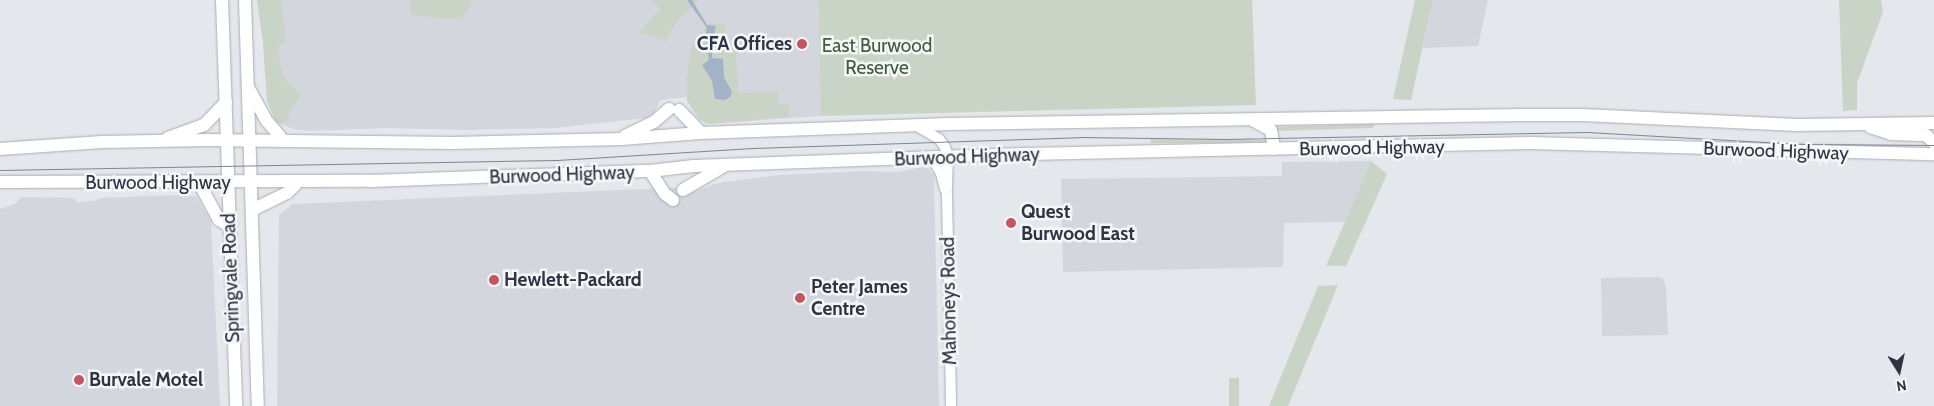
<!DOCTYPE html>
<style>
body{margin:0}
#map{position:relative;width:1934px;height:406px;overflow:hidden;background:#e4e7eb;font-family:Cabin,sans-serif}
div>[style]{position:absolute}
.built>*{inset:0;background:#d3d6dd}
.green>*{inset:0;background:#c9d4c6}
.water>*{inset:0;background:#a3b3c7}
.roads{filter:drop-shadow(0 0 1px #a9aeb5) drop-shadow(0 0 1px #a9aeb5)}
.secondary>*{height:10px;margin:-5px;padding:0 5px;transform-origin:5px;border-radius:5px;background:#fff}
.trunk>*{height:12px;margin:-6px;padding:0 6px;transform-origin:6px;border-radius:6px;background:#fff}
.tram>*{height:1px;margin:-0.5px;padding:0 0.5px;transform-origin:0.5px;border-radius:0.5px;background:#7f8693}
.dots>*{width:14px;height:14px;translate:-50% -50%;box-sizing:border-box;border:2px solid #f4f6f8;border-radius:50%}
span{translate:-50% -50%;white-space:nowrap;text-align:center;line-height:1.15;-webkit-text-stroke:5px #f4f6f8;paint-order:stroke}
.poi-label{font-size:19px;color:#2d3442;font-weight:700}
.right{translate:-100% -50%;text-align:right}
.left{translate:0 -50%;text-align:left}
.park-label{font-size:19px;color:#405c3c}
.street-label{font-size:19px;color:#2d3442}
.north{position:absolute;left:1874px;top:346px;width:50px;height:50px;-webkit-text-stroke:4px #f4f6f8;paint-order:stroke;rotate:170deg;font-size:14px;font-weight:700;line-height:20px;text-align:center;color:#2d3442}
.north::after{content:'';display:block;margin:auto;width:18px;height:22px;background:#2d3442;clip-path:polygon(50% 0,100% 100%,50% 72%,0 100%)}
</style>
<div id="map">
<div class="built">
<i style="clip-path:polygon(257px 0,818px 0,821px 116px,706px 124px,694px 113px,687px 97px,660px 100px,655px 112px,646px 118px,554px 128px,465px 130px,385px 128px,310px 131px,293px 129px,276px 122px,267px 101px,263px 41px)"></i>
<i style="clip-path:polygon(1433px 0,1488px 0,1478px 46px,1423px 48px)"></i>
<i style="clip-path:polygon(1371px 161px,1345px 222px,1284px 223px,1283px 267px,1063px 272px,1061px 179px,1282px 176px,1282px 162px)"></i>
<i style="clip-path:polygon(923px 167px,929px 169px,934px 175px,939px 406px,277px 406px,279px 215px,293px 204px,693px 187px,696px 191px,718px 183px,779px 175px,863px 171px,897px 172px)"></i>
<i style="clip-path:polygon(175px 195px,196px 196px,211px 221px,220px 406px,0 406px,0 209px,15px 204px,21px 197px,74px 198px,77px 202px,94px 201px,101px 198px)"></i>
<i style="clip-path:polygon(1659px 277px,1663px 279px,1666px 287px,1668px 335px,1602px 336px,1601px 278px)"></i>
</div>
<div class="green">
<i style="clip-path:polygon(257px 0,281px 0,286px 43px,278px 45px,282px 74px,292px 87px,302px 95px,289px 110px,289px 121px,280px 124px,276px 122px,267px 101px,263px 41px)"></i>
<i style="clip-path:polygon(410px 0,472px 0,470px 6px,463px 16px,455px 19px,417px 16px,411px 14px)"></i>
<i style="clip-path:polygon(651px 0,699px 0,677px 21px,666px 41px,639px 32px,661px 9px)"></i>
<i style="clip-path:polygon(818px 0,1252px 0,1256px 105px,821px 116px)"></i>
<i style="clip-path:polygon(1415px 0,1433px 0,1411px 100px,1393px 99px)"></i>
<i style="clip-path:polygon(1839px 0,1881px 0,1883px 12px,1857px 83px,1857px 110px,1843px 111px)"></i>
<i style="clip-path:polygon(710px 23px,725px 25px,726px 48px,735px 48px,736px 54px,738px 93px,778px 92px,779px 105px,789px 104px,788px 117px,709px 124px,700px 120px,687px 101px,687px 79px,690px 53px,697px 36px)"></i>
<i style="clip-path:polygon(1374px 124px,1373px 128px,1275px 131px,1273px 127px)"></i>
<i style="clip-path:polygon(1151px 139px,1208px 140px,1270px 140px,1266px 142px,1202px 143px,1150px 143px)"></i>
<i style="clip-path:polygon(1371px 161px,1387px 174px,1346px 266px,1326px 266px)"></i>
<i style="clip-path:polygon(1338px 285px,1288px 406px,1269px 406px,1318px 286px)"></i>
<i style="clip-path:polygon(1229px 378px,1239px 378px,1239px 406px,1229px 406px)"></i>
</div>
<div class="water">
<i style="clip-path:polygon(687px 0,692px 0,707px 25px,716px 26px,713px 39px,712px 58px,723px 59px,724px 77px,732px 92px,731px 96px,725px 100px,715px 99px,712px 81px,702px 65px,709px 60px,705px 35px,707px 28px)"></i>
</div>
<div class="roads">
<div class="secondary">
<i style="left:915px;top:125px;width:28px;rotate:30deg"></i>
<i style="left:939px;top:139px;width:10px;rotate:53deg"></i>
<i style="left:945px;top:147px;width:10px;rotate:73deg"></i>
<i style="left:948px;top:157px;width:38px;rotate:92deg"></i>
<i style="left:947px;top:195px;width:211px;rotate:88.9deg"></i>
<i style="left:932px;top:158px;width:17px;rotate:59deg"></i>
<i style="left:941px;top:173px;width:16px;rotate:76deg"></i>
</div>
<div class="trunk">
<i style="left:222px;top:0;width:406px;rotate:88deg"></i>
<i style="left:245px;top:0;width:406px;rotate:88.2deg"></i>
<i style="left:249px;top:89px;width:37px;rotate:61deg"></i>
<i style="left:267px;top:121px;width:26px;rotate:50deg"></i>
<i style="left:679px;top:110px;width:32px;rotate:46deg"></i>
<i style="left:1252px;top:120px;width:21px;rotate:28deg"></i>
<i style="left:1271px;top:130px;width:19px;rotate:81deg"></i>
<i style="left:1870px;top:127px;width:22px;rotate:18deg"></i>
<i style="left:1891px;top:134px;width:35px;rotate:2deg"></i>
<i style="left:1926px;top:135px;width:11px;rotate:45deg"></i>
<i style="left:625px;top:136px;width:32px;rotate:-26deg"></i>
<i style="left:654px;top:122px;width:20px;rotate:-41deg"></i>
<i style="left:168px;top:138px;width:38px;rotate:-20deg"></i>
<i style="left:204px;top:125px;width:32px;rotate:-46deg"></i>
<i style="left:0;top:149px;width:102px;rotate:-3.9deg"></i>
<i style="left:102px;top:142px;width:105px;rotate:-1.1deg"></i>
<i style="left:207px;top:140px;width:246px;rotate:0.7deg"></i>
<i style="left:453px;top:143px;width:168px;rotate:-1.4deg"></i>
<i style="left:621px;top:139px;width:80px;rotate:-4.3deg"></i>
<i style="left:701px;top:133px;width:248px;rotate:-2.1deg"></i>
<i style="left:949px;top:124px;width:574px;rotate:-0.9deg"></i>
<i style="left:1523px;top:115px;width:60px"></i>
<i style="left:1583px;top:115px;width:214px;rotate:2.7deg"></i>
<i style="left:1797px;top:125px;width:137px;rotate:-0.8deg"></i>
<i style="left:650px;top:171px;width:27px;rotate:57deg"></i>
<i style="left:665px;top:194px;width:10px;rotate:37deg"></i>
<i style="left:0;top:182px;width:371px;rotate:-0.2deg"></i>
<i style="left:371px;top:181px;width:279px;rotate:-2.1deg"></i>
<i style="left:650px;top:171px;width:44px;rotate:-6.5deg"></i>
<i style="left:694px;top:166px;width:335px;rotate:-2.1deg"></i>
<i style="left:1029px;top:154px;width:501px;rotate:-1.26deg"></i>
<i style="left:1530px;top:143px;width:404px;rotate:1.6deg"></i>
<i style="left:199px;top:183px;width:42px;rotate:61.6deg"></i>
<i style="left:219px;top:220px;width:13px;rotate:32deg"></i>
<i style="left:683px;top:190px;width:48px;rotate:-30.3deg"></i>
<i style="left:252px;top:210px;width:39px;rotate:-26deg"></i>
<i style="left:287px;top:193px;width:14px;rotate:-45deg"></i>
</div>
</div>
<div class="tram">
<i style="left:0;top:170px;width:557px;rotate:-1.03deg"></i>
<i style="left:557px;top:160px;width:196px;rotate:-3.5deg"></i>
<i style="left:753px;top:148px;width:326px;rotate:-1.9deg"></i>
<i style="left:1079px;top:137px;width:146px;rotate:0.8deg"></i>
<i style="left:1225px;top:139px;width:362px;rotate:-1.1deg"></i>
<i style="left:1587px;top:132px;width:216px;rotate:3.2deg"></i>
<i style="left:1803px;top:144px;width:131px;rotate:0.4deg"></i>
</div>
<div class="dots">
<i style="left:802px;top:44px;background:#c35660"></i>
<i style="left:1011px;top:223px;background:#c35660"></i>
<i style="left:494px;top:280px;background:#c35660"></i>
<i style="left:800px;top:298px;background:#c35660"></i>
<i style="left:79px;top:380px;background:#c35660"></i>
</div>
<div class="poi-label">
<span class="right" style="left:792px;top:44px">CFA Offices</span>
<span class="left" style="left:1021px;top:223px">Quest<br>Burwood East</span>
<span class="left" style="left:504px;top:280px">Hewlett-Packard</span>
<span class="left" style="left:811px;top:298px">Peter James<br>Centre</span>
<span class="left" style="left:89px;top:380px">Burvale Motel</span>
</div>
<div class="park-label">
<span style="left:877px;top:57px">East Burwood<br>Reserve</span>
</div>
<div class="street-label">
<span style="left:1372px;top:148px;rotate:-1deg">Burwood Highway</span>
<span style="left:1776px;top:151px;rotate:2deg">Burwood Highway</span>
<span style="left:967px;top:157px;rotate:-2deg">Burwood Highway</span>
<span style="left:562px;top:175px;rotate:-2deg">Burwood Highway</span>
<span style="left:158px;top:183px">Burwood Highway</span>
<span style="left:231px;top:278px;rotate:-92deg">Springvale Road</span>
<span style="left:949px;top:301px;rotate:-91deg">Mahoneys Road</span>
</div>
<div class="north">N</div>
</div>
